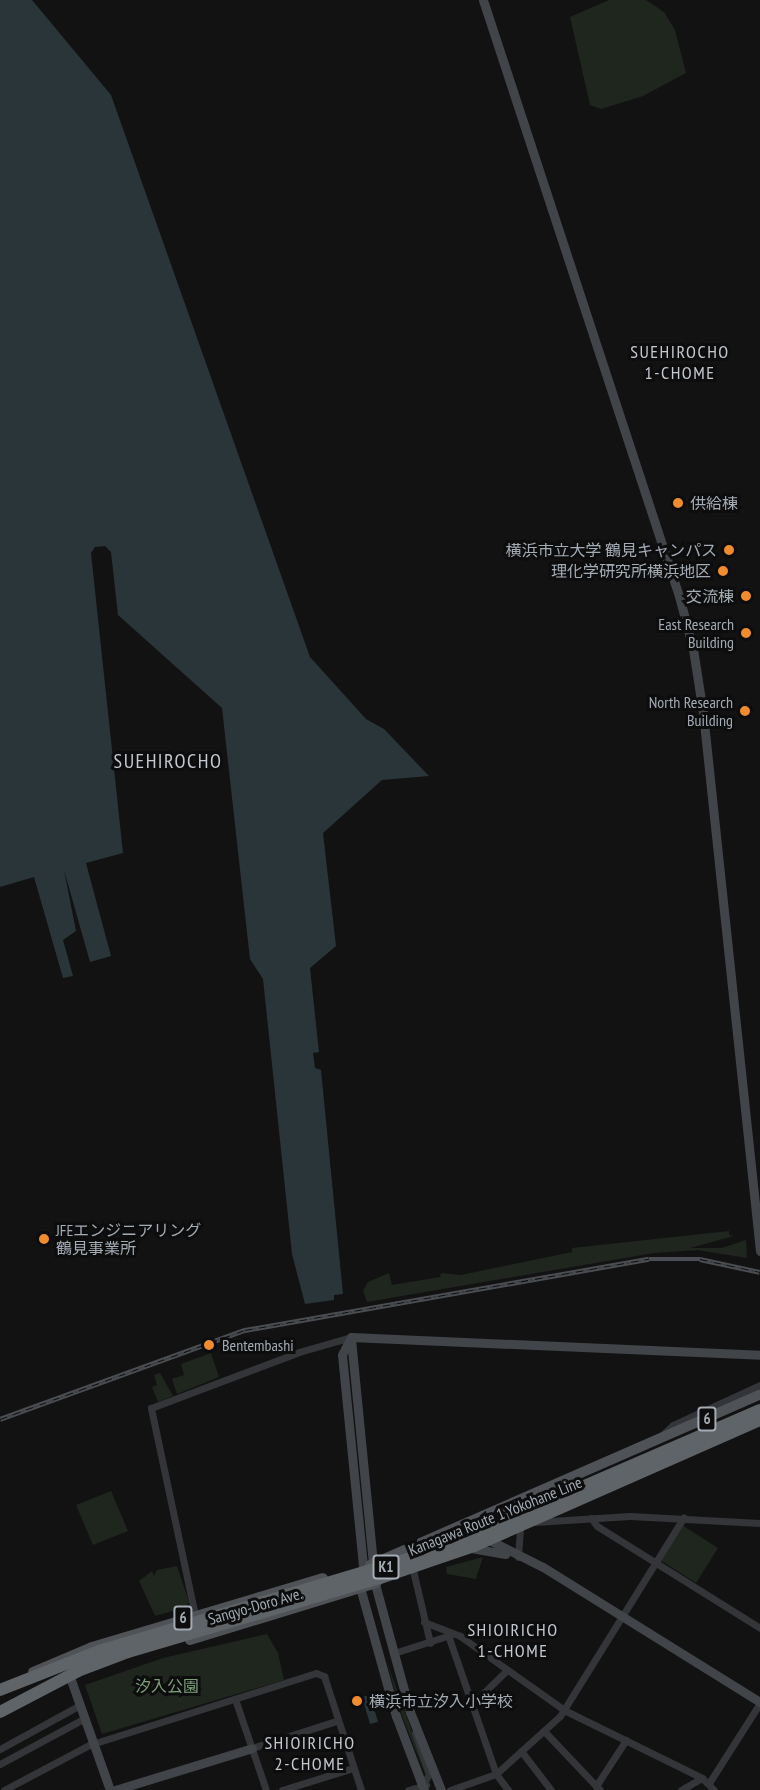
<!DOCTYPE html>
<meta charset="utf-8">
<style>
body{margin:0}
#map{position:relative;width:760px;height:1790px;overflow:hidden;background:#121213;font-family:"PT Sans Narrow","Noto Sans JP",sans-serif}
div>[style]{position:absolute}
.green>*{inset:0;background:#1e261e}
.water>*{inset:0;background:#2a3539}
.street>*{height:7px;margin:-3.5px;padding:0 3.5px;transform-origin:3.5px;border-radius:3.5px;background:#333538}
.secondary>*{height:9px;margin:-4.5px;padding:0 4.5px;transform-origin:4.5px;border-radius:4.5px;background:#414448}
.primary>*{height:10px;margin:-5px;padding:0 5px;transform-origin:5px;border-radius:5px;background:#4f5257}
.highway>*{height:12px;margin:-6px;padding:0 6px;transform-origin:6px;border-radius:6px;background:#5f6469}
.rail>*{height:4.5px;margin-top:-2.25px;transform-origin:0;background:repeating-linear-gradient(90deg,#0d0d0e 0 7px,#4a4d51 0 14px);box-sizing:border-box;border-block:2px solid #4a4d51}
.dots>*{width:16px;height:16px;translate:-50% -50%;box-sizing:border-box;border:3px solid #0d0d0e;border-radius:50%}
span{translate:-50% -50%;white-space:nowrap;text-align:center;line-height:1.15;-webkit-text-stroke:6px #0d0d0e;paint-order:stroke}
.shield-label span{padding:2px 4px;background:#0d0d0e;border:2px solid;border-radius:4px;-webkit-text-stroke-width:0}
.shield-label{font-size:15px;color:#a3abb4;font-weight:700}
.poi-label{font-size:16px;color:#a3abb4}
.left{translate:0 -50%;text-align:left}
.right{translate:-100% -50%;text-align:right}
.street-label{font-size:16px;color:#a3abb4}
.park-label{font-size:16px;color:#7e9f7a}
.neighbourhood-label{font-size:18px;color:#c4c9d0;letter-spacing:1.5px}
.quarter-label{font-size:20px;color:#c4c9d0;letter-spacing:1.5px}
</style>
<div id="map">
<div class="green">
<i style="clip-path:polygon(609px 0,646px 0,664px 12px,675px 30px,686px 73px,643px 96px,601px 109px,590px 105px,570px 17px)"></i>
<i style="clip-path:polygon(729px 1231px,729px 1235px,734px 1236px,690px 1248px,722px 1248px,746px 1240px,747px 1258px,697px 1250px,654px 1253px,367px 1302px,363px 1291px,368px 1282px,389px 1273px,392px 1285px,440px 1277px,441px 1273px,461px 1275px,572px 1252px,572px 1248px)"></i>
<i style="clip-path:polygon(211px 1353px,219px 1377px,177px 1394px,172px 1379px,184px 1375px,181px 1364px)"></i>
<i style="clip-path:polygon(160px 1373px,173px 1396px,158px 1402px,152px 1387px,157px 1385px,154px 1375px)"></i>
<i style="clip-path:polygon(111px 1491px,128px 1531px,93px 1545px,76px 1505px)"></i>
<i style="clip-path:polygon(682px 1525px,718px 1548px,696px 1583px,660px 1560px)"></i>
<i style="clip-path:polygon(483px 1557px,476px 1579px,447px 1574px,446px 1567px)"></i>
<i style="clip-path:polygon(177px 1566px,189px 1602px,186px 1607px,155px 1616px,139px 1581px,152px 1571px,154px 1576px,157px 1570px)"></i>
<i style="clip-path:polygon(267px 1634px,278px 1653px,284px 1680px,102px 1734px,85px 1685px,163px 1658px)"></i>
<i style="clip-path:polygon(387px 1662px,427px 1773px,425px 1774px,400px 1711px)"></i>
</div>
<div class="water">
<i style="clip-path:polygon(0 0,32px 0,111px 95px,310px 657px,366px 719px,384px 729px,429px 776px,382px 780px,323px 833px,336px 946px,310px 968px,319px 1052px,313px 1053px,315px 1068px,321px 1070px,343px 1294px,334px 1295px,334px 1300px,305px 1304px,292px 1254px,263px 979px,250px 959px,222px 708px,118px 615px,111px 552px,105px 546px,95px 547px,91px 553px,123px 853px,86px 863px,111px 956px,90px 962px,64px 870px,76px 931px,63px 940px,73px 976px,63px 978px,34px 877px,0 887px)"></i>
<i style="clip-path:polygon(370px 1695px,378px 1722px,370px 1724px,362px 1697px)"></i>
</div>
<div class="street">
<i style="left:662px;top:1435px;width:15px;rotate:-42deg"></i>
<i style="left:673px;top:1425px;width:96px;rotate:-24.7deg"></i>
<i style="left:591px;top:1518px;width:10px;rotate:53deg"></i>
<i style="left:597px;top:1526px;width:192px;rotate:32deg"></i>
<i style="left:535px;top:1522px;width:95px;rotate:-3.6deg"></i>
<i style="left:630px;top:1516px;width:130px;rotate:3.1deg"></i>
<i style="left:518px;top:1557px;width:56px;rotate:-85.9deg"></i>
<i style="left:412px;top:1566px;width:79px;rotate:76.8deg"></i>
<i style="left:196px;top:1620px;width:217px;rotate:-102deg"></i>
<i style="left:151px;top:1408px;width:158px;rotate:-20.7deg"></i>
<i style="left:299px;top:1352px;width:54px;rotate:-16.1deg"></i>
<i style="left:424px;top:1622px;width:39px;rotate:21deg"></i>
<i style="left:460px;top:1636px;width:128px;rotate:35.4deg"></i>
<i style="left:564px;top:1710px;width:154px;rotate:26.2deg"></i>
<i style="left:702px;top:1778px;width:17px;rotate:45deg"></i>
<i style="left:449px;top:1638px;width:144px;rotate:70.9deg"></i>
<i style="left:496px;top:1774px;width:20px;rotate:53deg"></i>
<i style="left:394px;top:1653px;width:59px;rotate:-17.8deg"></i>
<i style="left:235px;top:1699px;width:96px;rotate:71.2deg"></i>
<i style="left:470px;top:1706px;width:52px;rotate:-44.2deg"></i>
<i style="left:544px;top:1731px;width:81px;rotate:46.5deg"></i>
<i style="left:415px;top:1733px;width:43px;rotate:71.1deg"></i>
<i style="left:429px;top:1774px;width:14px;rotate:120deg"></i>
<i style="left:252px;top:1748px;width:88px;rotate:-17.8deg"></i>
<i style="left:0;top:1749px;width:91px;rotate:-28.8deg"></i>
<i style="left:521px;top:1751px;width:49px;rotate:52.4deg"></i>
<i style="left:0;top:1764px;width:97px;rotate:-28.4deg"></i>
<i style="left:709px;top:1783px;width:95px;rotate:-57.5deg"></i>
<i style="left:596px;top:1786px;width:55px;rotate:-56.9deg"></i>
<i style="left:4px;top:1790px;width:96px;rotate:-27.9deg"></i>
<i style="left:89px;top:1745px;width:238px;rotate:-17.6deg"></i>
<i style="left:316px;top:1673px;width:9px;rotate:21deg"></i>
<i style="left:324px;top:1676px;width:120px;rotate:72deg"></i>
<i style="left:282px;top:1790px;width:74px;rotate:-17.2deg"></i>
<i style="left:408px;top:1790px;width:19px;rotate:-16deg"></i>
<i style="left:450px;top:1790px;width:49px;rotate:-19.2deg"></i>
<i style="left:496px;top:1774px;width:86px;rotate:-42.2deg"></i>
<i style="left:560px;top:1716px;width:234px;rotate:-58.1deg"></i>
<i style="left:681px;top:1790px;width:24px;rotate:-30deg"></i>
</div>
<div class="secondary">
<i style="left:483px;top:0;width:627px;rotate:71.8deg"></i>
<i style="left:679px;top:596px;width:55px;rotate:75.2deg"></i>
<i style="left:693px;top:649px;width:65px;rotate:81.1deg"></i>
<i style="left:703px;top:713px;width:541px;rotate:83.95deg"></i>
<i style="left:351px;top:1337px;width:20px;rotate:117deg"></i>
<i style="left:342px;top:1355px;width:213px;rotate:84.3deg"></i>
<i style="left:363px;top:1567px;width:24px;rotate:95deg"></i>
<i style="left:361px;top:1591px;width:130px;rotate:74.4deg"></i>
<i style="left:396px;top:1716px;width:79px;rotate:69.3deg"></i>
<i style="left:351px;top:1337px;width:409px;rotate:2.5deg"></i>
<i style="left:351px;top:1339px;width:246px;rotate:84.4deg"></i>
<i style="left:375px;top:1584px;width:133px;rotate:74.7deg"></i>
<i style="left:410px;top:1712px;width:84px;rotate:68.3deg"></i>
<i style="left:455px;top:1529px;width:18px;rotate:9deg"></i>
<i style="left:473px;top:1532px;width:78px;rotate:26.6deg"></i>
<i style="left:543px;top:1567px;width:256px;rotate:31.9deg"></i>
<i style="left:471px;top:1548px;width:35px;rotate:10deg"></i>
<i style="left:71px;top:1680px;width:117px;rotate:70.5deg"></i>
<i style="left:115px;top:1790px;width:143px;rotate:-17deg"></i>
</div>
<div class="primary">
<i style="left:370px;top:1565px;width:425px;rotate:-23.6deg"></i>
<i style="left:190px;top:1640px;width:195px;rotate:-17deg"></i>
<i style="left:33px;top:1672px;width:64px;rotate:-23deg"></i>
<i style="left:92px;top:1647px;width:241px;rotate:-16.6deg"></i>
</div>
<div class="highway">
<i style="left:0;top:1690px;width:106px;rotate:-21.5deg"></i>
<i style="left:99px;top:1651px;width:350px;rotate:-16.6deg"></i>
<i style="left:434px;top:1551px;width:355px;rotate:-23.4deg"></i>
<i style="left:0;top:1712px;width:88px;rotate:-27.7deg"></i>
<i style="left:78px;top:1671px;width:53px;rotate:-20.8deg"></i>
<i style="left:128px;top:1652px;width:263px;rotate:-16.4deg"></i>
<i style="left:380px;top:1578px;width:99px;rotate:-18.8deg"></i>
<i style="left:474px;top:1546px;width:313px;rotate:-23.8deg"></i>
</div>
<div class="rail">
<i style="left:0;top:1419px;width:261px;rotate:-20deg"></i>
<i style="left:245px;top:1330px;width:410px;rotate:-10deg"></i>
<i style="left:649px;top:1259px;width:51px"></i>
<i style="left:700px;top:1259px;width:61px;rotate:12.2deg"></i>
</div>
<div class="dots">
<i style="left:678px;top:503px;background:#f08c2d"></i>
<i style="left:729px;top:550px;background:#f08c2d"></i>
<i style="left:723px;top:571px;background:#f08c2d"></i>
<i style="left:746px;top:596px;background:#f08c2d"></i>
<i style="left:746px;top:633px;background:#f08c2d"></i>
<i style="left:745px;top:711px;background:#f08c2d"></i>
<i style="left:44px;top:1239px;background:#f08c2d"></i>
<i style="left:209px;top:1345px;background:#f08c2d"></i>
<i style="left:357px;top:1701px;background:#f08c2d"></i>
</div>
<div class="shield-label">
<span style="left:707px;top:1419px">6</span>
<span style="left:386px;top:1567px">K1</span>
<span style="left:183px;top:1618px">6</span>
</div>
<div class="poi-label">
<span class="left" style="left:690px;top:503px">供給棟</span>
<span class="right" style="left:717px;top:550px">横浜市立大学 鶴見キャンパス</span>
<span class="right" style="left:711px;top:571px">理化学研究所横浜地区</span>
<span class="right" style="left:734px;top:596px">交流棟</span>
<span class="right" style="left:734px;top:633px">East Research<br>Building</span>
<span class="right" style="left:733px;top:711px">North Research<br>Building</span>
<span class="left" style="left:56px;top:1239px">JFEエンジニアリング<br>鶴見事業所</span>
<span class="left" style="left:222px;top:1345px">Bentembashi</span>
<span class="left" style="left:369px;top:1701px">横浜市立汐入小学校</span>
</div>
<div class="street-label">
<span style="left:495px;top:1516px;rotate:-22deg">Kanagawa Route 1 Yokohane Line</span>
<span style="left:255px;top:1606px;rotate:-16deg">Sangyo-Doro Ave.</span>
</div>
<div class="park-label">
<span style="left:167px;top:1686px">汐入公園</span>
</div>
<div class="neighbourhood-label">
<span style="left:680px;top:363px">SUEHIROCHO<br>1-CHOME</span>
<span style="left:513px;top:1641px">SHIOIRICHO<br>1-CHOME</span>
<span style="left:310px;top:1754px">SHIOIRICHO<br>2-CHOME</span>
</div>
<div class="quarter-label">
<span style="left:168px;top:761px">SUEHIROCHO</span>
</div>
</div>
